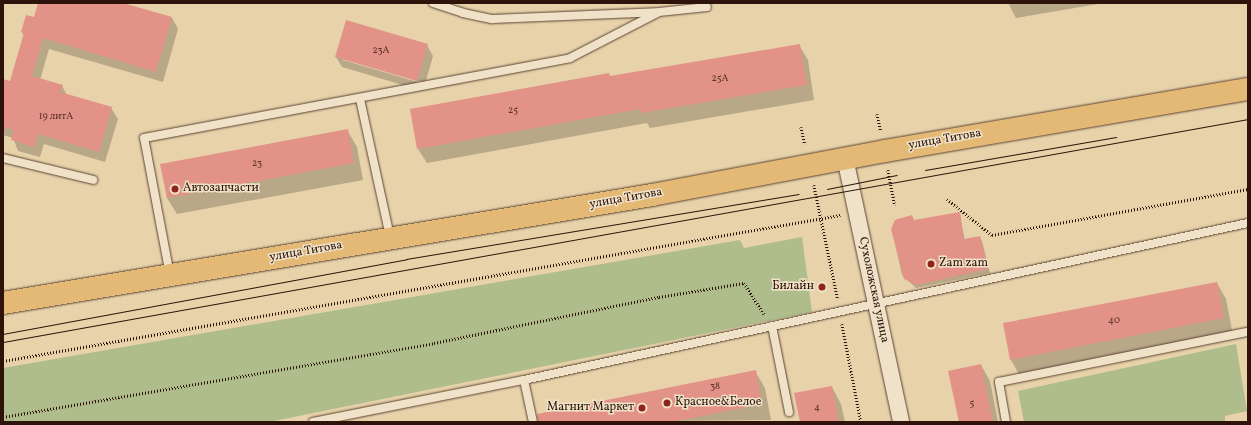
<!DOCTYPE html>
<meta charset="utf-8">
<style>
body{margin:0}
#map{position:relative;width:1251px;height:425px;overflow:hidden;background:#e7d2aa;font-family:Vollkorn,serif}
div>[style]{position:absolute}
.green>*{inset:0;background:#afbd8d}
.shadow>*{inset:0;background:#0003}
.building>*{inset:0;background:#e29286}
.path>*{height:2.5px;margin-top:-1.25px;transform-origin:0;background:repeating-linear-gradient(90deg,#2d130a 0 1px,transparent 0 3px)}
.roads{filter:drop-shadow(0 0 1px #5c4332) drop-shadow(0 0 1px #5c4332)}
.lane>*{height:8px;margin:-4px;padding:0 4px;transform-origin:4px;border-radius:4px;background:#efe2c8}
.street>*{height:16px;margin:-8px;padding:0 8px;transform-origin:8px;border-radius:8px;background:#efe2c8}
.primary>*{height:22px;margin:-11px;padding:0 11px;transform-origin:11px;border-radius:11px;background:#e4b975}
.tram>*{height:1px;margin:-0.5px;padding:0 0.5px;transform-origin:0.5px;border-radius:0.5px;background:#2d130a}
.dots>*{width:11px;height:11px;translate:-50% -50%;box-sizing:border-box;border:2px solid #efe2c8;border-radius:50%}
span{translate:-50% -50%;white-space:nowrap;text-align:center;line-height:1.15;-webkit-text-stroke:3px #efe2c8;paint-order:stroke}
.number-label{font-size:10px;color:#5a3329}
.number-label span{-webkit-text-stroke-width:0}
.street-label{font-size:12px;color:#2d130a}
.poi-label{font-size:12px;color:#2d130a}
.left{translate:0 -50%;text-align:left}
.right{translate:-100% -50%;text-align:right}
.frame{position:absolute;inset:0;border:4px solid #2d130a;pointer-events:none}
</style>
<div id="map">
<div class="green">
<i style="clip-path:polygon(802px 237px,812px 312px,269px 422px,3px 422px,3px 368px,740px 240px,744px 248px)"></i>
<i style="clip-path:polygon(1236px 344px,1247px 411px,1225px 416px,1225px 422px,1024px 422px,1018px 391px)"></i>
</div>
<div class="shadow">
<i style="clip-path:polygon(39px 3px,120px 3px,172px 18px,178px 29px,163px 82px,49px 49px,40px 80px,62px 86px,67px 95px,111px 108px,118px 119px,105px 162px,44px 144px,40px 157px,18px 151px,13px 138px,3px 135px,3px 80px,11px 82px,24px 36px,22px 32px,34px 19px)"></i>
<i style="clip-path:polygon(1008px 3px,1104px 3px,1016px 18px)"></i>
<i style="clip-path:polygon(evenodd,427px 45px,433px 56px,423px 91px,342px 67px,336px 57px,427px 45px,343px 58px,422px 82px,421px 83px,343px 60px,343px 58px)"></i>
<i style="clip-path:polygon(799px 45px,808px 60px,814px 100px,650px 128px,647px 123px,427px 163px,418px 149px,610px 77px)"></i>
<i style="clip-path:polygon(347px 130px,357px 147px,363px 180px,177px 214px,167px 198px,162px 165px)"></i>
<i style="clip-path:polygon(959px 213px,965px 240px,979px 237px,982px 241px,990px 273px,916px 288px,902px 275px,892px 229px,899px 219px,912px 216px,914px 221px)"></i>
<i style="clip-path:polygon(1217px 283px,1226px 299px,1233px 335px,1020px 376px,1011px 360px,1004px 324px)"></i>
<i style="clip-path:polygon(981px 365px,990px 381px,998px 422px,960px 422px)"></i>
<i style="clip-path:polygon(755px 371px,765px 388px,771px 420px,556px 422px)"></i>
<i style="clip-path:polygon(832px 387px,841px 404px,845px 422px,801px 422px)"></i>
</div>
<div class="building">
<i style="clip-path:polygon(38px 3px,123px 3px,172px 17px,156px 72px,43px 38px,32px 76px,63px 85px,60px 92px,112px 107px,99px 152px,38px 134px,34px 147px,11px 140px,14px 130px,3px 127px,3px 79px,10px 81px,24px 33px,21px 32px,26px 15px,34px 17px)"></i>
<i style="clip-path:polygon(346px 20px,428px 44px,417px 81px,335px 57px)"></i>
<i style="clip-path:polygon(800px 44px,807px 85px,641px 113px,640px 109px,417px 149px,410px 109px,609px 73px,610px 76px)"></i>
<i style="clip-path:polygon(348px 129px,354px 163px,167px 198px,160px 164px)"></i>
<i style="clip-path:polygon(960px 212px,964px 239px,980px 236px,988px 269px,917px 285px,904px 279px,891px 229px,895px 220px,912px 215px,914px 220px)"></i>
<i style="clip-path:polygon(1217px 282px,1224px 318px,1010px 360px,1003px 323px)"></i>
<i style="clip-path:polygon(981px 364px,993px 422px,959px 422px,948px 371px)"></i>
<i style="clip-path:polygon(756px 370px,762px 404px,672px 422px,538px 422px,537px 414px)"></i>
<i style="clip-path:polygon(832px 386px,839px 422px,800px 422px,794px 393px)"></i>
</div>
<div class="path">
<i style="left:877px;top:114px;width:18px;rotate:77deg"></i>
<i style="left:801px;top:127px;width:18px;rotate:77deg"></i>
<i style="left:888px;top:170px;width:36px;rotate:79deg"></i>
<i style="left:814px;top:185px;width:117px;rotate:78.2deg"></i>
<i style="left:947px;top:199px;width:58px;rotate:38.7deg"></i>
<i style="left:992px;top:235px;width:260px;rotate:-10.2deg"></i>
<i style="left:842px;top:324px;width:100px;rotate:79deg"></i>
<i style="left:3px;top:361px;width:850px;rotate:-9.89deg"></i>
<i style="left:3px;top:417px;width:437px;rotate:-9.7deg"></i>
<i style="left:434px;top:343px;width:230px;rotate:-11.6deg"></i>
<i style="left:659px;top:297px;width:86px;rotate:-9.4deg"></i>
<i style="left:744px;top:283px;width:37px;rotate:57deg"></i>
</div>
<div class="roads">
<div class="lane">
<i style="left:433px;top:3px;width:32px;rotate:18deg"></i>
<i style="left:463px;top:13px;width:30px;rotate:12deg"></i>
<i style="left:492px;top:19px;width:164px;rotate:-2.4deg"></i>
<i style="left:360px;top:99px;width:141px;rotate:77.7deg"></i>
<i style="left:3px;top:158px;width:93px;rotate:13.7deg"></i>
<i style="left:170px;top:275px;width:139px;rotate:-100.7deg"></i>
<i style="left:144px;top:138px;width:433px;rotate:-10.6deg"></i>
<i style="left:570px;top:58px;width:100px;rotate:-27.3deg"></i>
<i style="left:659px;top:12px;width:48px;rotate:-5.9deg"></i>
<i style="left:772px;top:326px;width:88px;rotate:78.8deg"></i>
<i style="left:524px;top:380px;width:43px;rotate:77.9deg"></i>
<i style="left:313px;top:422px;width:215px;rotate:-11.3deg"></i>
<i style="left:524px;top:380px;width:741px;rotate:-12.24deg"></i>
<i style="left:1006px;top:422px;width:41px;rotate:-99.9deg"></i>
<i style="left:999px;top:382px;width:254px;rotate:-11.4deg"></i>
</div>
<div class="street">
<i style="left:845px;top:158px;width:270px;rotate:78deg"></i>
</div>
<div class="primary">
<i style="left:3px;top:303px;width:658px;rotate:-9.45deg"></i>
<i style="left:652px;top:195px;width:237px;rotate:-10.7deg"></i>
<i style="left:885px;top:151px;width:368px;rotate:-9.7deg"></i>
</div>
</div>
<div class="tram">
<i style="left:925px;top:170px;width:194px;rotate:-9.8deg"></i>
<i style="left:827px;top:189px;width:71px;rotate:-11.3deg"></i>
<i style="left:3px;top:334px;width:410px;rotate:-10.5deg"></i>
<i style="left:406px;top:259px;width:398px;rotate:-9.4deg"></i>
<i style="left:3px;top:342px;width:1265px;rotate:-10.15deg"></i>
</div>
<div class="dots">
<i style="left:175px;top:189px;background:#8f2418"></i>
<i style="left:931px;top:264px;background:#8f2418"></i>
<i style="left:822px;top:287px;background:#8f2418"></i>
<i style="left:667px;top:403px;background:#8f2418"></i>
<i style="left:642px;top:408px;background:#8f2418"></i>
</div>
<div class="number-label">
<span style="left:381px;top:51px">23А</span>
<span style="left:720px;top:79px">25А</span>
<span style="left:513px;top:111px">25</span>
<span style="left:56px;top:117px">19 литА</span>
<span style="left:257px;top:164px">23</span>
<span style="left:1114px;top:321px">40</span>
<span style="left:715px;top:387px">38</span>
<span style="left:972px;top:404px">5</span>
<span style="left:817px;top:408px">4</span>
</div>
<div class="street-label">
<span style="left:945px;top:140px;rotate:-10deg">улица Титова</span>
<span style="left:626px;top:199px;rotate:-10deg">улица Титова</span>
<span style="left:306px;top:252px;rotate:-10deg">улица Титова</span>
<span style="left:873px;top:290px;rotate:78deg">Сухоложская улица</span>
</div>
<div class="poi-label">
<span class="left" style="left:183px;top:189px">Автозапчасти</span>
<span class="left" style="left:939px;top:264px">Zam zam</span>
<span class="right" style="left:814px;top:287px">Билайн</span>
<span class="left" style="left:675px;top:403px">Красное&amp;Белое</span>
<span class="right" style="left:634px;top:408px">Магнит Маркет</span>
</div>
<div class="frame"></div>
</div>
